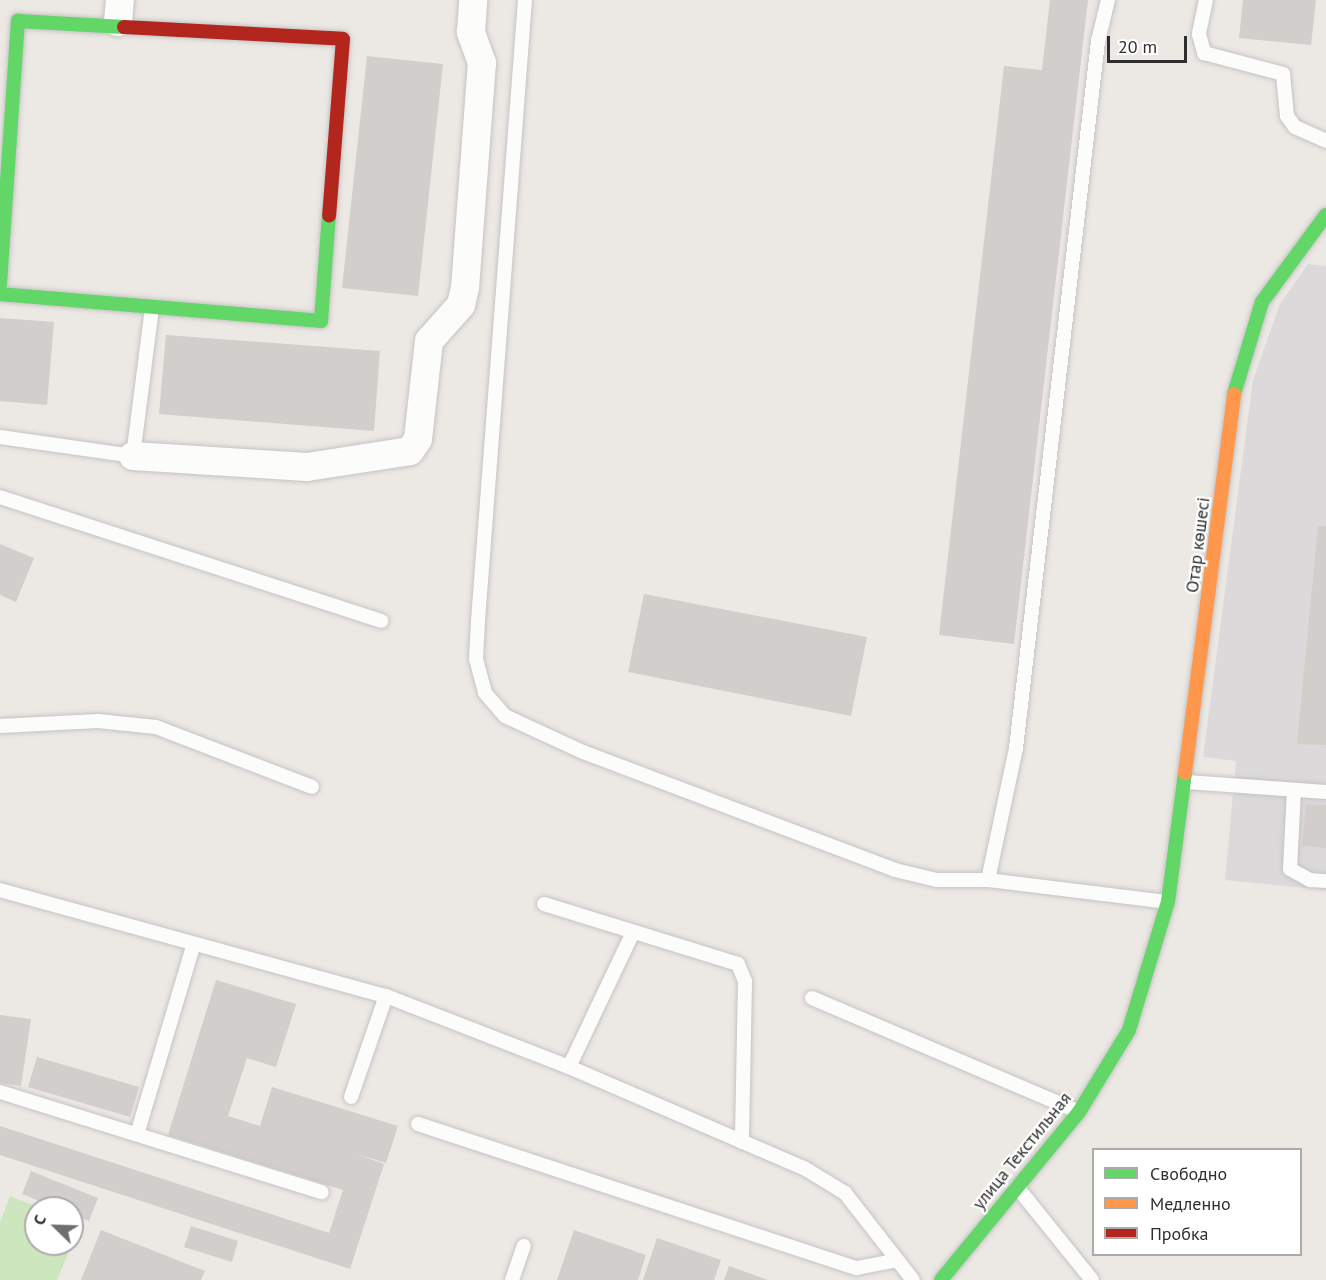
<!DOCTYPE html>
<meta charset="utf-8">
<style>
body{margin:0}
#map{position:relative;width:1326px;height:1280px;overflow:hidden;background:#ece8e4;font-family:"PT Sans",sans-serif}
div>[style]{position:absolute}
.industrial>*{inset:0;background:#dcd9db}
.green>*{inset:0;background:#cee6be}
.building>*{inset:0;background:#d1cecb}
.roads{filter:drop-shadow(0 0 2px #c5c4c5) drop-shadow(0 0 2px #c5c4c5)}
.lane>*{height:14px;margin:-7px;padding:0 7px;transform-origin:7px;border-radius:7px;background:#fcfcfb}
.street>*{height:28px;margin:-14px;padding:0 14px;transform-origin:14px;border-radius:14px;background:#fcfcfb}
.fast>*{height:14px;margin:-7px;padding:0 7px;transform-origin:7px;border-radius:7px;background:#63d668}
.slow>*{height:14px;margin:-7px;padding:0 7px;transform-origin:7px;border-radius:7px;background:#ff974d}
.jam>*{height:14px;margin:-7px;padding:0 7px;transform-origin:7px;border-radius:7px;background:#b3261e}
span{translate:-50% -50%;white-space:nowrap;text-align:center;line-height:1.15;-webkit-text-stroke:4.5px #fff;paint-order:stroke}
.street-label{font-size:18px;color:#2e2e2e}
.legend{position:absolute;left:1092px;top:1148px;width:210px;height:108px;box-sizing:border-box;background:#fff;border:2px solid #ababab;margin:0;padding:8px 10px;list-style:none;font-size:18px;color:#2e2e2e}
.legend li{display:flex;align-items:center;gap:12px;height:30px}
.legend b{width:30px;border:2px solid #ababab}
.north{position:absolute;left:24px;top:1196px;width:60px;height:60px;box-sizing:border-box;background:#fff;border:2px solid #ababab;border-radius:50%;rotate:293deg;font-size:16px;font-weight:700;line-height:24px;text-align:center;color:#2e2e2e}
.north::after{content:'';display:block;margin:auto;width:21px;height:27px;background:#706f6e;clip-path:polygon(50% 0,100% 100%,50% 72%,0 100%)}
.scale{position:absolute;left:1107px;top:36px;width:80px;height:27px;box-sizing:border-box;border:3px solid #2e2e2e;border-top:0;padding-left:8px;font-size:18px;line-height:21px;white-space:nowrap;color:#2e2e2e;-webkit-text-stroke:4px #fff;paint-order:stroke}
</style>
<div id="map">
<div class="industrial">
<i style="clip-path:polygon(1308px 264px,1326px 266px,1326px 890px,1225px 880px,1236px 761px,1203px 757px,1253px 380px,1280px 304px)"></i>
</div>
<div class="green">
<i style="clip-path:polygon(10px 1196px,40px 1208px,36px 1244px,72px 1244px,57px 1280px,0 1280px,0 1222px)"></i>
</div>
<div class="building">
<i style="clip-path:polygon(1050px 0,1088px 0,1014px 644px,939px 635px,1004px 66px,1042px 70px)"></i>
<i style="clip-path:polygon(1243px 0,1316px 0,1311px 45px,1239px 38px)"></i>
<i style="clip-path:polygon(367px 56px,443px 64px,418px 296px,342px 288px)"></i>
<i style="clip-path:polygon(0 318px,54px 322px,47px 405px,0 401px)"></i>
<i style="clip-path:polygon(166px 335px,380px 351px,374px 431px,159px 414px)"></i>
<i style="clip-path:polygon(1318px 526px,1326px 526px,1326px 745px,1297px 744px)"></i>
<i style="clip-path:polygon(0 544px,34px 558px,16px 602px,0 595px)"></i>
<i style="clip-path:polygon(644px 594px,867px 637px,851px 716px,628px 672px)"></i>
<i style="clip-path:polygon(1306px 804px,1326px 805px,1326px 848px,1302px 846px)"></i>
<i style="clip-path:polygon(216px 980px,296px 1004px,276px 1067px,247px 1058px,228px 1116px,260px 1126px,272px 1087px,398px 1126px,386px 1163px,354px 1153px,384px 1164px,350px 1269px,0 1155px,0 1126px,329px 1233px,343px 1190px,168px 1135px)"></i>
<i style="clip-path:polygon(0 1015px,31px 1019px,21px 1086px,0 1083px)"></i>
<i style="clip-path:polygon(37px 1057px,139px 1087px,130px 1117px,28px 1087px)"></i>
<i style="clip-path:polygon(31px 1171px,98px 1198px,89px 1221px,72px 1214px,72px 1208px,56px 1208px,22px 1194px)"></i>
<i style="clip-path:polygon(191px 1226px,238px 1241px,232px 1262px,184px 1247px)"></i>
<i style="clip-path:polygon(101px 1230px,205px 1271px,201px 1280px,81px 1280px)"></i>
<i style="clip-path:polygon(574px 1230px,646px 1255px,638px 1280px,557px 1280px)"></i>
<i style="clip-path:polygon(657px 1238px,721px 1260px,714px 1280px,643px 1280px)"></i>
<i style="clip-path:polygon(729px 1266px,768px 1280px,724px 1280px)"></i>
</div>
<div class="roads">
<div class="lane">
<i style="left:525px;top:0;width:623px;rotate:94.33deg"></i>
<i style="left:478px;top:621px;width:38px;rotate:93deg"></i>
<i style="left:476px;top:659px;width:35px;rotate:75deg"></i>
<i style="left:485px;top:693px;width:30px;rotate:49deg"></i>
<i style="left:505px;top:716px;width:86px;rotate:24.8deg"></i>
<i style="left:583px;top:752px;width:334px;rotate:20.7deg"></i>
<i style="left:895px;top:870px;width:43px;rotate:13.4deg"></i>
<i style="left:937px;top:880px;width:51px"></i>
<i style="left:988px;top:880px;width:181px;rotate:7deg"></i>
<i style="left:1206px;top:0;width:35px;rotate:102deg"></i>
<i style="left:1199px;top:34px;width:20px;rotate:75deg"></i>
<i style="left:1204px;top:53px;width:82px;rotate:14.9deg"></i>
<i style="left:1283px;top:74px;width:42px;rotate:84.6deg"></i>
<i style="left:1287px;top:116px;width:14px;rotate:54deg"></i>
<i style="left:1295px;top:127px;width:34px;rotate:24deg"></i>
<i style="left:0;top:437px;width:134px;rotate:8.1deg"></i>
<i style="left:133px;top:456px;width:150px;rotate:-82.7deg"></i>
<i style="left:0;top:497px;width:401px;rotate:18deg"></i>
<i style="left:0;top:726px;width:98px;rotate:-2.9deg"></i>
<i style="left:98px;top:721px;width:58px;rotate:5.9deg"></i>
<i style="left:156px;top:727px;width:167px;rotate:21deg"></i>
<i style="left:1187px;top:782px;width:139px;rotate:4.1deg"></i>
<i style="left:1294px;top:790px;width:79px;rotate:92.9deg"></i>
<i style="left:1290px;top:869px;width:23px;rotate:29deg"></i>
<i style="left:1310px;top:880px;width:16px;rotate:4deg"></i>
<i style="left:988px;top:880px;width:135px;rotate:-78deg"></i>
<i style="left:1016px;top:748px;width:712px;rotate:-83.38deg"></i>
<i style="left:1098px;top:41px;width:42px;rotate:-76.3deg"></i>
<i style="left:0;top:890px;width:400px;rotate:15.4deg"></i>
<i style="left:386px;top:996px;width:196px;rotate:21.2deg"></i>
<i style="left:569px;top:1067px;width:256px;rotate:23.3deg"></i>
<i style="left:804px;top:1168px;width:48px;rotate:31.4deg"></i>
<i style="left:845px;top:1193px;width:110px;rotate:52deg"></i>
<i style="left:544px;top:904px;width:203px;rotate:17.2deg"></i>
<i style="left:738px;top:964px;width:18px;rotate:68deg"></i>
<i style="left:745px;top:981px;width:161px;rotate:91.1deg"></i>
<i style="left:812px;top:998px;width:290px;rotate:23.1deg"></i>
<i style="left:569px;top:1067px;width:149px;rotate:-64.6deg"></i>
<i style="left:0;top:1092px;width:337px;rotate:17.3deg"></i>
<i style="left:351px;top:1097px;width:107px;rotate:-70.9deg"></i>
<i style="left:418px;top:1124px;width:462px;rotate:18.2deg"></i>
<i style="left:857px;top:1268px;width:38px;rotate:-11deg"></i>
<i style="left:138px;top:1131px;width:192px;rotate:-73.4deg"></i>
<i style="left:1017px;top:1187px;width:119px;rotate:51.1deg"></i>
<i style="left:512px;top:1280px;width:36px;rotate:-71deg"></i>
</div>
<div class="street">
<i style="left:118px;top:22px;width:22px;rotate:-85deg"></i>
<i style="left:133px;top:456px;width:174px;rotate:3.6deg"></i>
<i style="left:307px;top:467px;width:104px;rotate:-8.8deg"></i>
<i style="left:410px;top:451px;width:14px;rotate:-56deg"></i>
<i style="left:418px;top:439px;width:99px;rotate:-83.6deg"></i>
<i style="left:429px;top:341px;width:48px;rotate:-48.4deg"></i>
<i style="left:461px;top:305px;width:17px;rotate:-77deg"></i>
<i style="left:465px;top:288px;width:226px;rotate:-85.7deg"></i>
<i style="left:482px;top:63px;width:33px;rotate:-110deg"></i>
<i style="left:471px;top:32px;width:32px;rotate:-86deg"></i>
</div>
<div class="fast">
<i style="left:0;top:284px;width:264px;rotate:-86.1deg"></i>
<i style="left:18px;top:21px;width:106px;rotate:3.2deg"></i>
<i style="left:0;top:294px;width:322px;rotate:4.8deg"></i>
<i style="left:321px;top:321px;width:106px;rotate:-85.7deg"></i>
<i style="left:1234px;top:394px;width:96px;rotate:-73.1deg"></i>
<i style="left:1262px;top:302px;width:108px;rotate:-53.7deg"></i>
<i style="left:941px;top:1280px;width:217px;rotate:-50.6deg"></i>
<i style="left:1079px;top:1112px;width:96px;rotate:-58.6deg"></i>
<i style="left:1129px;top:1030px;width:134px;rotate:-73.1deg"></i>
<i style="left:1168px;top:902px;width:130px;rotate:-82.5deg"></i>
</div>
<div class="slow">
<i style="left:1185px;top:773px;width:382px;rotate:-82.6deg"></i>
</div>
<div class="jam">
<i style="left:124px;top:27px;width:219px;rotate:3.1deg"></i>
<i style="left:343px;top:39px;width:177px;rotate:94.5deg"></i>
</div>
</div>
<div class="street-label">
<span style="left:1198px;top:545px;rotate:-83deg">Отар көшесі</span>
<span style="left:1022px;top:1151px;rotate:-51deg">улица Текстильная</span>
</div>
<ul class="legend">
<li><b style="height:8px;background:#63d668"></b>Свободно</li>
<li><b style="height:8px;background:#ff974d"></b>Медленно</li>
<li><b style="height:8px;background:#b3261e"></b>Пробка</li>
</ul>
<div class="north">С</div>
<div class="scale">20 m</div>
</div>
